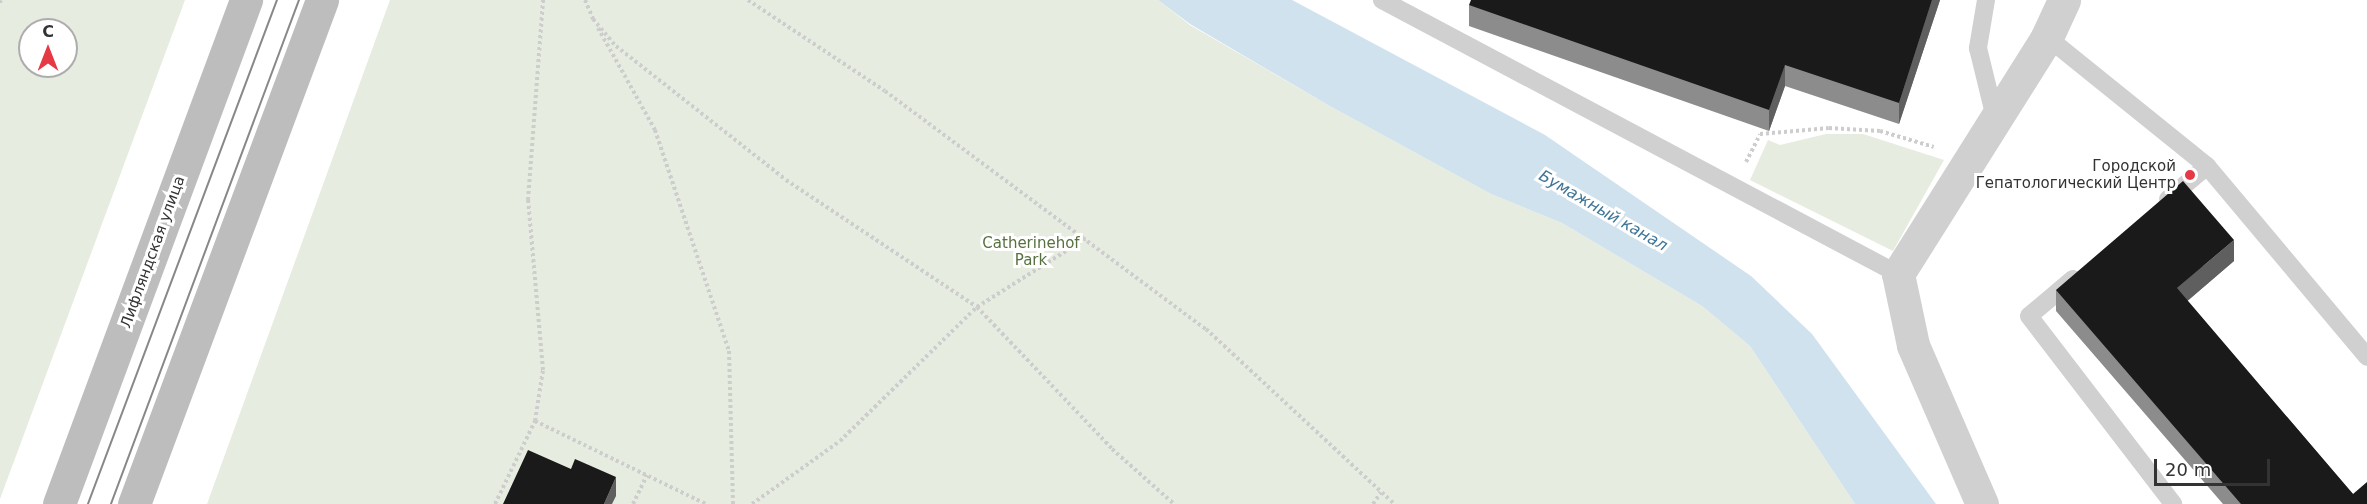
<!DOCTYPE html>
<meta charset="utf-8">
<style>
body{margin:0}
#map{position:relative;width:2367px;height:504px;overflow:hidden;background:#fff;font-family:"DejaVu Sans",sans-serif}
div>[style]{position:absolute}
.green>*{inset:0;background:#e6ecdf}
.water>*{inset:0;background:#cfe2ee}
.path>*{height:4px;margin-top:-2px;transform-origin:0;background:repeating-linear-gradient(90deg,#cdcdcd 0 3px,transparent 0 6px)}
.lane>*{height:18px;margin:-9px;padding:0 9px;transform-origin:9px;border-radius:9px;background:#d0d0d0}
.street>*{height:33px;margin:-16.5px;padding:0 16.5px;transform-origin:16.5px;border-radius:16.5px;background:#d0d0d0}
.secondary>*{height:33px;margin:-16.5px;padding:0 16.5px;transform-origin:16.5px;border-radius:16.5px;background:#bdbdbd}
.tram>*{height:1.5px;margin:-0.75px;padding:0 0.75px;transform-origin:0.75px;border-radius:0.75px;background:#888}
.wall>*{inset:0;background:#8c8c8c}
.shaded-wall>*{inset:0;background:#5f5f5f}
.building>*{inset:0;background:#1a1a1a}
.dots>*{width:16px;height:16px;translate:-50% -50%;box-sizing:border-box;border:3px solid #fff;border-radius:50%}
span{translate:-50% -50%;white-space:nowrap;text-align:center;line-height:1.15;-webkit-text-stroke:6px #fff;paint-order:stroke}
.poi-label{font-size:15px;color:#333}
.right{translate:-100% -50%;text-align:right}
.park-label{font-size:15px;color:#56703f}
.street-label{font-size:15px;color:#333}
.water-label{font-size:16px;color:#3f7597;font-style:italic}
.north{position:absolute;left:18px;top:18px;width:60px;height:60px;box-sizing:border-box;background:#fff;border:2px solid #adadad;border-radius:50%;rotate:0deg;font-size:16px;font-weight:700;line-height:24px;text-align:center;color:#333}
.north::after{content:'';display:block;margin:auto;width:21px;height:27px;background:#e63946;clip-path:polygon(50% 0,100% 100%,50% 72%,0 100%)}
.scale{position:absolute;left:2154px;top:459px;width:116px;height:27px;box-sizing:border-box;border:3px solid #333;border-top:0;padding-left:8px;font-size:18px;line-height:21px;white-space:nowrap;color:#333;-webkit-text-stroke:4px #fff;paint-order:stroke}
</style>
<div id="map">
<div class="green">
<i style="clip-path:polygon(evenodd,0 0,185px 0,0 499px,0 0,30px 30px,66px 30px,66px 66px,30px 66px,30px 30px)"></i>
<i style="clip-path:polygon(390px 0,1158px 0,1190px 25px,1328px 105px,1491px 194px,1562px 223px,1702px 306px,1750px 346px,1855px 504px,207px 504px)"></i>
<i style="clip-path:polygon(1826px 134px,1863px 134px,1944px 160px,1893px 251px,1750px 180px,1768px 140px,1780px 145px)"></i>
</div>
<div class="water">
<i style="clip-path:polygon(1158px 0,1292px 0,1545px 135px,1751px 276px,1812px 334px,1936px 504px,1855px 504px,1750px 346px,1702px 306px,1562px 223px,1491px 194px,1328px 105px,1190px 24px)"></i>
</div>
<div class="path">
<i style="left:585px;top:0;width:21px;rotate:67deg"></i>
<i style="left:748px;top:0;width:164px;rotate:33.6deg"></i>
<i style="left:885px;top:91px;width:400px;rotate:36.6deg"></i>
<i style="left:1206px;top:329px;width:257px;rotate:42.9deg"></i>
<i style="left:0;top:3px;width:3px;rotate:-72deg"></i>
<i style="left:593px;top:19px;width:35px;rotate:50deg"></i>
<i style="left:616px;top:46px;width:216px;rotate:38.2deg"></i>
<i style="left:786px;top:180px;width:229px;rotate:33.6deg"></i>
<i style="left:977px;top:307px;width:196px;rotate:46.4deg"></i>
<i style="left:1112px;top:449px;width:83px;rotate:41.6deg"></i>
<i style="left:598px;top:28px;width:117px;rotate:60.8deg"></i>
<i style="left:655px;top:130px;width:233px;rotate:71.5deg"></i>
<i style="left:729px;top:351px;width:153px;rotate:88.5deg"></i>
<i style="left:1746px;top:162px;width:31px;rotate:-63deg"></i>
<i style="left:1760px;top:134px;width:69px;rotate:-5deg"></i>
<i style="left:1829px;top:128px;width:51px;rotate:3.4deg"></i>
<i style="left:1880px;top:131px;width:56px;rotate:16.5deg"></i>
<i style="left:535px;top:421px;width:190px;rotate:25.9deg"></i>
<i style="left:495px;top:504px;width:92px;rotate:-64.3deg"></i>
<i style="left:535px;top:421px;width:52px;rotate:-81.1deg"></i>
<i style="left:543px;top:370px;width:171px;rotate:-95deg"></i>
<i style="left:528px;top:200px;width:201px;rotate:-85.7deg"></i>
<i style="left:633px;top:504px;width:32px;rotate:-64deg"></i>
<i style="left:752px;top:504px;width:108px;rotate:-35.6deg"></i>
<i style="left:840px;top:441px;width:192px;rotate:-44.4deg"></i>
<i style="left:977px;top:307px;width:128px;rotate:-32.2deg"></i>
<i style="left:1373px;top:504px;width:14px;rotate:-56deg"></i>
</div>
<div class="lane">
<i style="left:1382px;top:0;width:584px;rotate:27.97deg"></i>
<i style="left:1986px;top:0;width:49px;rotate:99.5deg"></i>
<i style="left:1978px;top:48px;width:72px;rotate:76.3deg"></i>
<i style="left:2047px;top:37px;width:206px;rotate:38.9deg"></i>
<i style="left:2207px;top:166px;width:249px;rotate:50deg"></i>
<i style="left:2168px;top:199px;width:51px;rotate:-40.2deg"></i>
<i style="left:2073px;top:279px;width:57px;rotate:139.9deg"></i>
<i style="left:2029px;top:316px;width:237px;rotate:52.5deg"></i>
</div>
<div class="street">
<i style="left:1982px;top:504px;width:173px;rotate:-113.5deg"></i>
<i style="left:1913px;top:345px;width:73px;rotate:-101.9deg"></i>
<i style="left:1898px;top:274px;width:280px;rotate:-57.8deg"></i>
<i style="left:2047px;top:37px;width:41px;rotate:-65.3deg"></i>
</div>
<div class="secondary">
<i style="left:59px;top:504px;width:538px;rotate:-69.64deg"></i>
<i style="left:134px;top:504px;width:538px;rotate:-69.54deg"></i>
</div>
<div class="tram">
<i style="left:88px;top:504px;width:538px;rotate:-69.44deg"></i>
<i style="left:111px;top:504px;width:538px;rotate:-69.54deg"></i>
</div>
<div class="wall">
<i style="clip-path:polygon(1940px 0,1899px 124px,1785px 86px,1769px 131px,1469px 26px,1469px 5px)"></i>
<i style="clip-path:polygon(2234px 261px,2187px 301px,2353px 494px,2367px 504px,2223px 504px,2056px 311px,2056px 290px)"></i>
</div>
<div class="shaded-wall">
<i style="clip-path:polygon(1932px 0,1940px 0,1899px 124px,1899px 103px)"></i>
<i style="clip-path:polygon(1785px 65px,1785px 86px,1769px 131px,1769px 110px)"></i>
<i style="clip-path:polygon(2234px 240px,2234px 261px,2177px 310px,2177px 288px)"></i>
<i style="clip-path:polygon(616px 477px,616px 496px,612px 504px,604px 504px)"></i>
</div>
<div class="building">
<i style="clip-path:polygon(1471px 0,1932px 0,1899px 103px,1785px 65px,1769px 110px,1469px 5px)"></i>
<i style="clip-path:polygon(2183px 181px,2234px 240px,2177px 288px,2353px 494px,2367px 482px,2367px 504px,2241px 504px,2056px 290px)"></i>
<i style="clip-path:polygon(528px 450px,571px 469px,575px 459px,616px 477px,604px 504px,503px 504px)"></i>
</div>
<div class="dots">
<i style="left:2190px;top:175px;background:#e63946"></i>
</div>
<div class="poi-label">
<span class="right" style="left:2176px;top:175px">Городской<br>Гепатологический Центр</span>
</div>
<div class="park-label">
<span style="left:1031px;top:252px">Catherinehof<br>Park</span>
</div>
<div class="street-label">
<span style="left:153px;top:252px;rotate:-70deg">Лифляндская улица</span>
</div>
<div class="water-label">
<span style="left:1603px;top:211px;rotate:30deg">Бумажный канал</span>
</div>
<div class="north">С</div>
<div class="scale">20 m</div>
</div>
